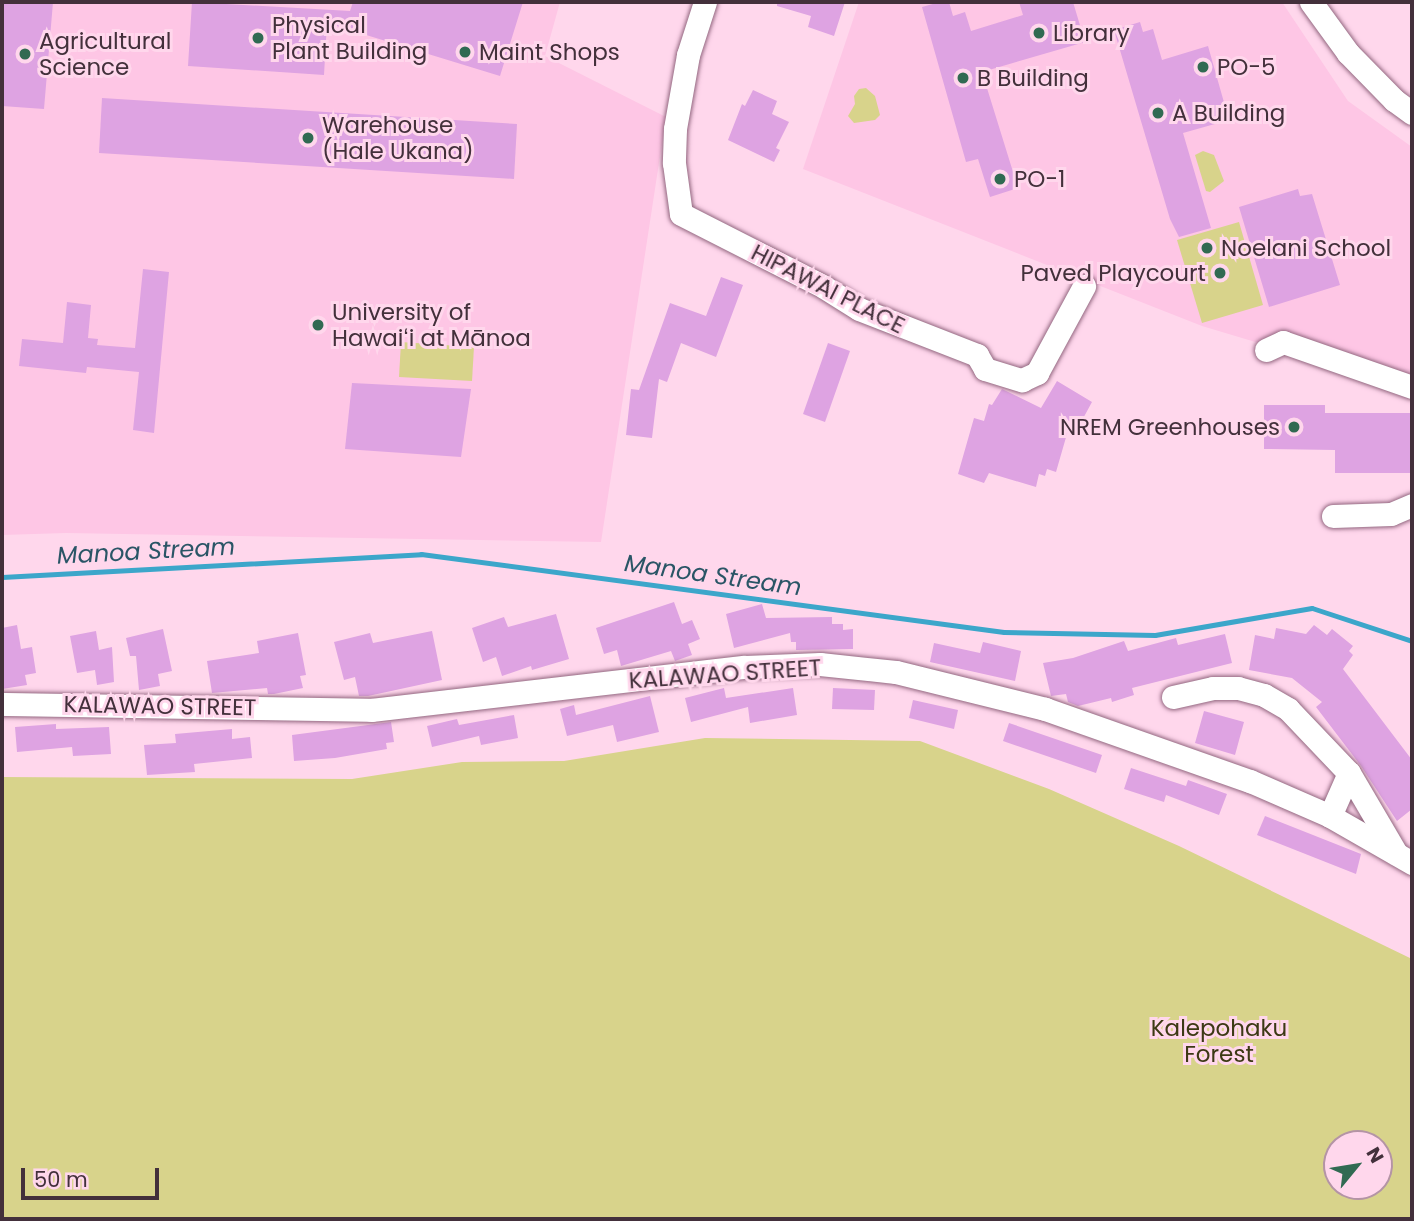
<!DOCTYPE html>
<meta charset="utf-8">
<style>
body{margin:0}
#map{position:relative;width:1414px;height:1221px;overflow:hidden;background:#ffd7ec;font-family:Poppins,sans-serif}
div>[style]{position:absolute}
.built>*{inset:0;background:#fec6e5}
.green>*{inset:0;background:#d8d38b}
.stream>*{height:5px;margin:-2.5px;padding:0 2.5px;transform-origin:2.5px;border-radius:2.5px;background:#3ca6ca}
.building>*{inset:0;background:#dea3e2}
.roads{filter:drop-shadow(0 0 2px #936780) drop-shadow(0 0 2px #936780)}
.minor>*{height:23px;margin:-11.5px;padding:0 11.5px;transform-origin:11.5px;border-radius:11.5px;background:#fff}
.dots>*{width:19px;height:19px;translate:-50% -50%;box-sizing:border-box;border:4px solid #ffd7ec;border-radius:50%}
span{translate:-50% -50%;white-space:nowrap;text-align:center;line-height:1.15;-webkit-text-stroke:6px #ffd7ec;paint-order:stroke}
.poi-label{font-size:23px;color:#43303b}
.left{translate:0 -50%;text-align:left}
.right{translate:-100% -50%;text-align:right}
.street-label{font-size:23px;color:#43303b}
.park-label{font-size:23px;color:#3c3914}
.water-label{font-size:24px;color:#2a5566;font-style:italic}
.frame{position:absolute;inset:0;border:4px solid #43303b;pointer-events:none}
.north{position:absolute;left:1323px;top:1130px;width:70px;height:70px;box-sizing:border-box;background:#ffd7ec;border:2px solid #b494a5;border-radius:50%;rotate:60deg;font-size:19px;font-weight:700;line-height:28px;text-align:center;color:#43303b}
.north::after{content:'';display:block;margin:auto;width:24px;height:32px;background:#316a52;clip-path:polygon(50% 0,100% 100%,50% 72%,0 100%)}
.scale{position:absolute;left:21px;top:1168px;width:138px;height:32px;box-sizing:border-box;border:4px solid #43303b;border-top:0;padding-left:9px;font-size:21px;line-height:24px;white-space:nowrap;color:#43303b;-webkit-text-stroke:5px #ffd7ec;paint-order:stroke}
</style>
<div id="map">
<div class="built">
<i style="clip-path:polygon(2px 2px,560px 2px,545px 56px,666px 117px,601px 542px,66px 533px,2px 535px)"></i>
<i style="clip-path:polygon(859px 2px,1282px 2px,1348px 101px,1412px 147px,1412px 389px,1202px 326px,803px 169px)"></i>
</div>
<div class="green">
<i style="clip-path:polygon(866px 88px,875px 96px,880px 115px,875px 120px,854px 123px,848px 116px,855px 104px,854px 96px,859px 89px)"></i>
<i style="clip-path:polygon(1203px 151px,1214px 155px,1224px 181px,1210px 192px,1206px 191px,1195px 155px)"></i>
<i style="clip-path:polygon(1239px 222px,1263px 305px,1202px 323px,1177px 240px)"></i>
<i style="clip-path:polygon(401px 342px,474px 347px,472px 381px,399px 377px)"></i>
<i style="clip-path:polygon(evenodd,705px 738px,920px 741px,1049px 789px,1179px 846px,1412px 959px,1412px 1219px,2px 1219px,2px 777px,352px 779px,462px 762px,564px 761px,705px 738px,1379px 1144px,1379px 1186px,1337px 1186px,1337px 1144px,1379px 1144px)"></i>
</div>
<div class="stream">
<i style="left:2px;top:577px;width:420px;rotate:-3.1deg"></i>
<i style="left:421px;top:554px;width:588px;rotate:7.62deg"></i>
<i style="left:1004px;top:632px;width:151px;rotate:1.1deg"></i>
<i style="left:1155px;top:635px;width:159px;rotate:-9.8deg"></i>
<i style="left:1312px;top:608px;width:105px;rotate:18.3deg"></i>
</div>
<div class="building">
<i style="clip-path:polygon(2px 2px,53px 2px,44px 109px,2px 106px)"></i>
<i style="clip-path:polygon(192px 2px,350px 11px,353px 2px,523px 2px,500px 76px,327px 23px,324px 75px,188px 66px)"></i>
<i style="clip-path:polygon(777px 2px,845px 2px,834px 36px,808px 27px,811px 16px,777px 6px)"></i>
<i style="clip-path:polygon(940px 2px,949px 2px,953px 16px,965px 12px,971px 31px,1023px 15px,1019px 2px,1073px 2px,1085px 42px,982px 72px,1018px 188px,990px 197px,978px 159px,966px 162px,922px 7px)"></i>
<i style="clip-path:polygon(1140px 22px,1143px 32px,1153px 29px,1162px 60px,1208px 46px,1229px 120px,1183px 133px,1211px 228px,1179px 237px,1170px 219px,1114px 30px)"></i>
<i style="clip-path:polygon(753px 90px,777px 101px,772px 114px,789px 122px,776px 148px,780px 150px,774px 162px,728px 140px,742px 104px,745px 106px)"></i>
<i style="clip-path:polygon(102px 98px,517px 124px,514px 179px,99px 153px)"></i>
<i style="clip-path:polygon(1298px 189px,1300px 196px,1312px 194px,1340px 285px,1269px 307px,1239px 207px)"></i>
<i style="clip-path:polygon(143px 269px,169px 272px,154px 433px,133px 430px,139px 372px,87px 367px,86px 373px,19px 366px,22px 339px,63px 343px,67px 302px,91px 305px,88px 338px,98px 339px,97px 345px,135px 348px)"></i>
<i style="clip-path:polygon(721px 277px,743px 285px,716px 357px,681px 343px,667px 382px,659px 379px,652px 438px,626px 435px,631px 389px,639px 390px,670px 303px,706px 316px)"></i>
<i style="clip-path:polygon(828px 343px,850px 351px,825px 422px,803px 414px)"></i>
<i style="clip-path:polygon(1057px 381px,1092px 402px,1080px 424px,1071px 420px,1056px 472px,1047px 469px,1045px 476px,1039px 474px,1036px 487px,989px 473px,984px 483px,958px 474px,974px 418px,984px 421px,989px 404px,992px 405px,1002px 389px,1041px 408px)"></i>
<i style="clip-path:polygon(352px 383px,471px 389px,461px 457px,345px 449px)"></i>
<i style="clip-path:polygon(1264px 405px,1325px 405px,1325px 413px,1412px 413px,1412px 473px,1335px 473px,1335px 450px,1264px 449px)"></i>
<i style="clip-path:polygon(674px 602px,682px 624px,692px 620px,700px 639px,688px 644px,692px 655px,675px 661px,671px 651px,621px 666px,617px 650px,604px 654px,596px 628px)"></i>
<i style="clip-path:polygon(762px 604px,766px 618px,832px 617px,832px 624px,843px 624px,843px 630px,853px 629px,853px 649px,796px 650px,796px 642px,791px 642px,790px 633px,734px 648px,726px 614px)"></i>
<i style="clip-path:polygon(556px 614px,569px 659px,532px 670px,531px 666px,502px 676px,496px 657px,483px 662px,472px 628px,504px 617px,508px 627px)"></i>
<i style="clip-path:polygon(17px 625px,21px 649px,32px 647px,36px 673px,25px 675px,27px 685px,2px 689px,2px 628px)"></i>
<i style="clip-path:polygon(1314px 625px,1327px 635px,1332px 629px,1353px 646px,1349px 651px,1353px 655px,1343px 669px,1412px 760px,1412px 809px,1397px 821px,1361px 766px,1316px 707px,1322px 702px,1292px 678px,1249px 670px,1255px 635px,1274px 639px,1276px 628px,1306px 634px)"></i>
<i style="clip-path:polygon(163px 629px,172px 671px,158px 674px,160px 686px,139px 690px,136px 656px,130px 656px,126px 638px)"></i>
<i style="clip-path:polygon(96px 631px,99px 650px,112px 647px,114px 682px,97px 685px,95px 670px,77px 673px,70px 636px)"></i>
<i style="clip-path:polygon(432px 631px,442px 680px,368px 696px,359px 696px,355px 677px,344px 680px,334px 642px,370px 633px,373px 643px)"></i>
<i style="clip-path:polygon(298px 633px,306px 675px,300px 676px,303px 688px,274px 694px,268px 694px,267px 688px,212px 693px,207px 661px,259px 653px,257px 641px)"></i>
<i style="clip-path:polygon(1225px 634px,1232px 663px,1132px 688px,1134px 695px,1112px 702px,1111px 698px,1078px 706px,1068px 702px,1066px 694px,1051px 696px,1043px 663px,1073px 658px,1124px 641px,1128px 651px,1176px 638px,1178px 645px)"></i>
<i style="clip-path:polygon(983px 642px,1021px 651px,1015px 681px,930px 662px,934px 643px,980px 653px)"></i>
<i style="clip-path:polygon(724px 688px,726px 698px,793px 688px,797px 715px,750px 723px,748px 707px,691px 722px,685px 698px)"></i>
<i style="clip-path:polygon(833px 688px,875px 690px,874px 710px,832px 709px)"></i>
<i style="clip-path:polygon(650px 696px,659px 732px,617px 742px,613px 725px,567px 736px,560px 709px,574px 705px,576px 715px)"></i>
<i style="clip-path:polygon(913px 700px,958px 710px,954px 729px,909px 718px)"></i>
<i style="clip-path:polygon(1204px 711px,1244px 722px,1235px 755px,1195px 743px)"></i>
<i style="clip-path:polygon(514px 715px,518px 738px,481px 745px,479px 736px,432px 747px,427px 726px,457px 719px,459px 725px)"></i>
<i style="clip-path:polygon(391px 722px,394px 742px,386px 743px,387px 749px,335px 758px,294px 761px,292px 735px)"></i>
<i style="clip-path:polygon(1009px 723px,1102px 755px,1096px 773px,1003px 741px)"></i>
<i style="clip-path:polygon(56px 724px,56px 729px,109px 727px,111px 754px,73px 756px,72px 747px,17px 752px,15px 727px)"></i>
<i style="clip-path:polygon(232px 729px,232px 739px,250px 737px,252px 758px,194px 764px,195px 772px,147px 775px,144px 745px,176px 743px,175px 734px)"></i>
<i style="clip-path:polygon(1131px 768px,1186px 786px,1188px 780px,1227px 794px,1219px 815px,1166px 795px,1164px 802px,1124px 789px)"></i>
<i style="clip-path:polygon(1265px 816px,1361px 854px,1356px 874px,1257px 835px)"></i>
</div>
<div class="roads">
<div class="minor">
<i style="left:705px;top:2px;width:56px;rotate:107.8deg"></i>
<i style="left:688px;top:55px;width:75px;rotate:100deg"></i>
<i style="left:675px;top:129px;width:34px;rotate:92deg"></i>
<i style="left:674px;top:163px;width:51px;rotate:82.2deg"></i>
<i style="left:681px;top:214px;width:161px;rotate:27deg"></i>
<i style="left:824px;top:287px;width:41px;rotate:32.2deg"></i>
<i style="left:859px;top:309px;width:127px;rotate:21.3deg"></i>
<i style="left:977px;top:355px;width:16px;rotate:60deg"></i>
<i style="left:985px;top:369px;width:39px;rotate:17deg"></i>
<i style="left:1022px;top:380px;width:17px;rotate:-25deg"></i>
<i style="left:1037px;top:373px;width:99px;rotate:-61.6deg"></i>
<i style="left:1311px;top:2px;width:63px;rotate:54deg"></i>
<i style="left:1348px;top:53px;width:66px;rotate:45.6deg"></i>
<i style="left:1394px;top:100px;width:22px;rotate:36deg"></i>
<i style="left:1266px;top:350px;width:19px;rotate:-25deg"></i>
<i style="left:1283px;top:342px;width:137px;rotate:19.2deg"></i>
<i style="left:1333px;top:516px;width:58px;rotate:-2deg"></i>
<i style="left:1391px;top:514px;width:23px;rotate:-23deg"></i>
<i style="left:1173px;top:697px;width:41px;rotate:-12.7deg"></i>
<i style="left:1213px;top:688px;width:25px"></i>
<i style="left:1238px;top:688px;width:27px;rotate:15deg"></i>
<i style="left:1264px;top:695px;width:28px;rotate:30deg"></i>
<i style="left:1288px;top:709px;width:88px;rotate:46.4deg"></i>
<i style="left:1349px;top:773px;width:93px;rotate:59.6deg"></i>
<i style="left:2px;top:704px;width:369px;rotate:0.9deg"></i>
<i style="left:371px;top:710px;width:376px;rotate:-6.6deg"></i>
<i style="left:745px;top:667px;width:75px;rotate:-2.3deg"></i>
<i style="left:820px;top:664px;width:76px;rotate:6deg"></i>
<i style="left:896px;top:672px;width:154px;rotate:13.9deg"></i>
<i style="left:1045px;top:709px;width:217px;rotate:19.4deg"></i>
<i style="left:1250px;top:781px;width:87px;rotate:23.6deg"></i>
<i style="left:1330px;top:816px;width:95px;rotate:29.8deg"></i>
<i style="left:1330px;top:816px;width:47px;rotate:-66.2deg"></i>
</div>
</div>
<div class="dots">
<i style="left:1039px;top:33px;background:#316a52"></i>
<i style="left:258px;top:38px;background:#316a52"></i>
<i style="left:465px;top:52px;background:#316a52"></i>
<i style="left:25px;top:54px;background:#316a52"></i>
<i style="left:1203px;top:67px;background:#316a52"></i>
<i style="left:963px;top:78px;background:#316a52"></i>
<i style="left:1158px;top:113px;background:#316a52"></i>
<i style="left:308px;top:138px;background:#316a52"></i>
<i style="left:1000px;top:179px;background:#316a52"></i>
<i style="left:1207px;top:248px;background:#316a52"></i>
<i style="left:1220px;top:273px;background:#316a52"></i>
<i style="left:318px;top:325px;background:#316a52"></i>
<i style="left:1294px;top:427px;background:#316a52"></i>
</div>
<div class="poi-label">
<span class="left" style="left:272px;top:38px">Physical<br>Plant Building</span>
<span class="left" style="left:1053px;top:33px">Library</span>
<span class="left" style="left:39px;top:54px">Agricultural<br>Science</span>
<span class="left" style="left:479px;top:52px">Maint Shops</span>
<span class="left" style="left:1217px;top:67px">PO-5</span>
<span class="left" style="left:977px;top:78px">B Building</span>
<span class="left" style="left:1172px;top:113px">A Building</span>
<span class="left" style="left:322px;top:138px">Warehouse<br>(Hale Ukana)</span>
<span class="left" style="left:1014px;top:179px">PO-1</span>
<span class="left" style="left:1221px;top:248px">Noelani School</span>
<span class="right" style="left:1206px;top:273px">Paved Playcourt</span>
<span class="left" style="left:332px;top:325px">University of<br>Hawaiʻi at Mānoa</span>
<span class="right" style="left:1280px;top:427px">NREM Greenhouses</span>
</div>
<div class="street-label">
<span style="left:828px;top:289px;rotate:27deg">HIPAWAI PLACE</span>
<span style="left:725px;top:674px;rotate:-4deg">KALAWAO STREET</span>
<span style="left:160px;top:706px;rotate:1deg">KALAWAO STREET</span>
</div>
<div class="park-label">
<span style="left:1219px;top:1041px">Kalepohaku<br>Forest</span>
</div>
<div class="water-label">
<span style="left:146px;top:551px;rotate:-3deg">Manoa Stream</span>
<span style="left:713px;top:575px;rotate:8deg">Manoa Stream</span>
</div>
<div class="frame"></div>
<div class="north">N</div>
<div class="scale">50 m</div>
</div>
